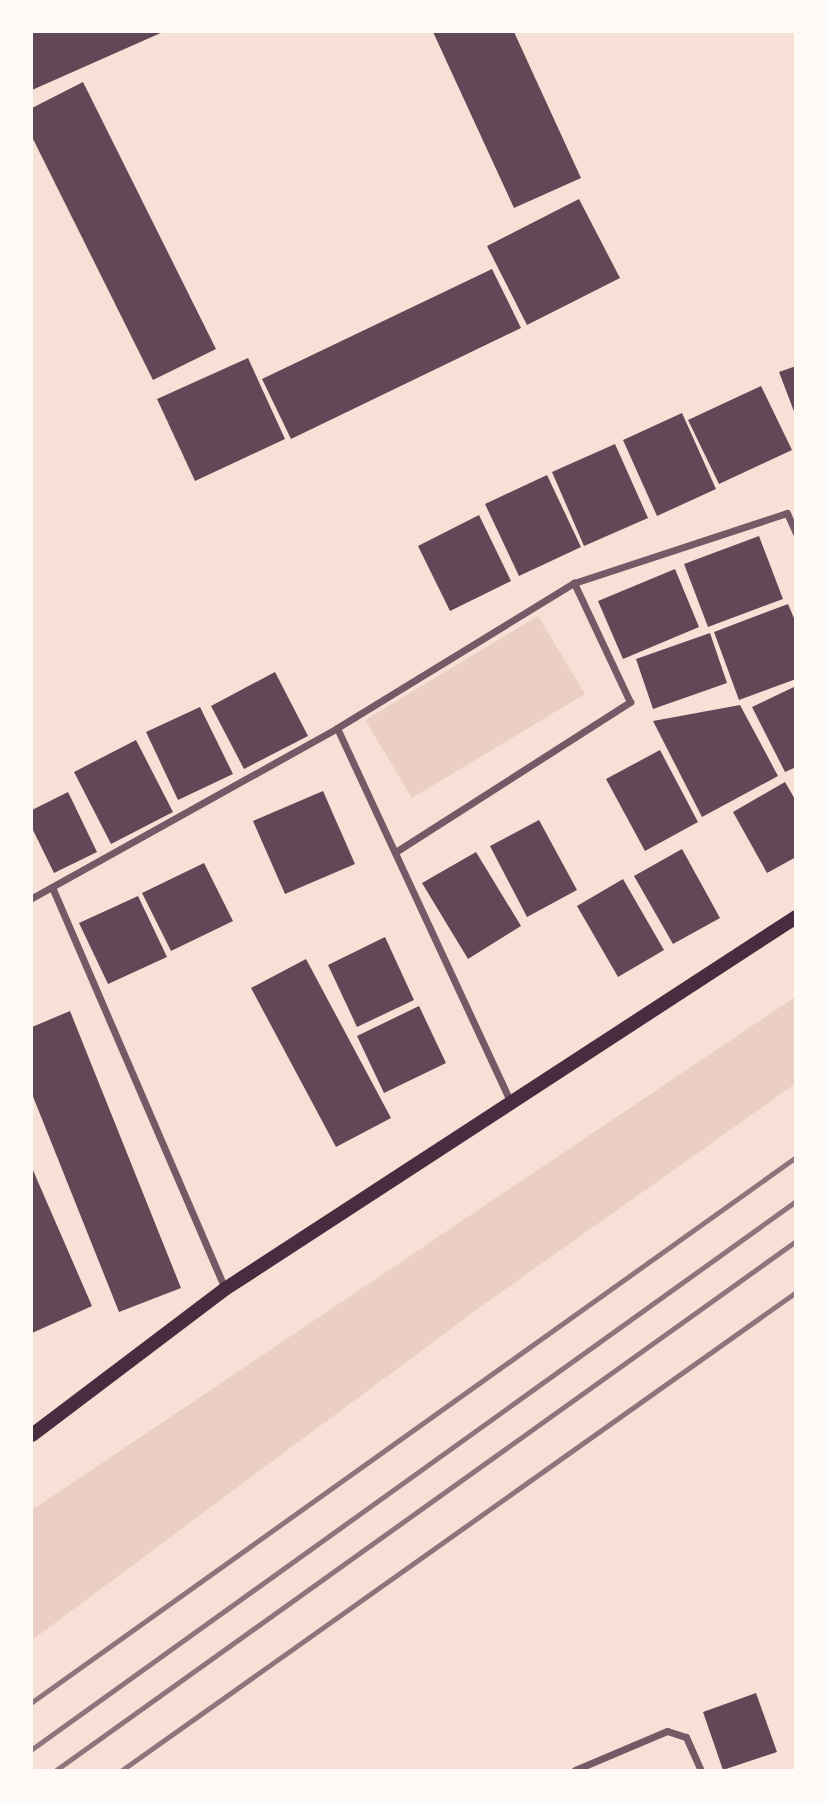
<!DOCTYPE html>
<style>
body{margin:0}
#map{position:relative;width:827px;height:1802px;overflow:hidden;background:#f7e1d7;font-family:Figtree,sans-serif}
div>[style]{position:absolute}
.green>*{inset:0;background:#ebcfc5}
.building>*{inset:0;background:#644757}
.minor>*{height:7px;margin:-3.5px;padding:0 3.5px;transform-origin:3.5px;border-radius:3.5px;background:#755966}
.secondary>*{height:14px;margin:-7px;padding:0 7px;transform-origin:7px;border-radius:7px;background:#4a2c40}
.rail>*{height:5px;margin:-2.5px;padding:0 2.5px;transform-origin:2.5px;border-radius:2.5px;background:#8f747c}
span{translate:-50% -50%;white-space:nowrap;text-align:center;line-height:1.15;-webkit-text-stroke:7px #fffaf5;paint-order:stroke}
.frame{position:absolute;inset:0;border:33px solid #fffaf5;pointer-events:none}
</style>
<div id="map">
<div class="green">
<i style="clip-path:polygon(538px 616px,585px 694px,412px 798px,365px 720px)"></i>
<i style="clip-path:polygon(795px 997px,795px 1084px,483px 1305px,32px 1640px,32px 1510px)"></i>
</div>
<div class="building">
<i style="clip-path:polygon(32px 32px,163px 32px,32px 90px)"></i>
<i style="clip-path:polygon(433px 32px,514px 32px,581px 178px,514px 208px)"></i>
<i style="clip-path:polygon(83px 82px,216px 349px,153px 380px,32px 137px,32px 108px)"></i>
<i style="clip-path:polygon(579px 199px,620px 278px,527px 325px,487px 246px)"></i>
<i style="clip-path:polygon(492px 269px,521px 328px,291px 439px,262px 379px)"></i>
<i style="clip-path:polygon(248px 358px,285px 439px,195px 481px,157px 399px)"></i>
<i style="clip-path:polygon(796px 366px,796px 414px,795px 414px,779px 372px)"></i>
<i style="clip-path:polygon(761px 386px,792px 450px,719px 484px,688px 420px)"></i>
<i style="clip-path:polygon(682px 413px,716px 489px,657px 516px,623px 440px)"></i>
<i style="clip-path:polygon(615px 444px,648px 518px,584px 546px,552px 472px)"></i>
<i style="clip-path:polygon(547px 475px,581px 547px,519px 576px,485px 504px)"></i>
<i style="clip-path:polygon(479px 515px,511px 581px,450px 611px,418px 546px)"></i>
<i style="clip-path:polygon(759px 536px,783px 599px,708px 627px,684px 564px)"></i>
<i style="clip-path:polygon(675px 569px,699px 627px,623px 659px,598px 601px)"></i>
<i style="clip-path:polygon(788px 604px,796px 623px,796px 679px,739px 700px,714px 632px)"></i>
<i style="clip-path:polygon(710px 633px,727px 683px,653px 709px,636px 659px)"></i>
<i style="clip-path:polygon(275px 672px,308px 736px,244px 769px,211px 706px)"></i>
<i style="clip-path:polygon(796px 686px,796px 767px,785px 772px,752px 707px)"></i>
<i style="clip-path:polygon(740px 705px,778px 776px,702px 817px,653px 721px)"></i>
<i style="clip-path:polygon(200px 707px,233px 774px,178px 800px,146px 732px)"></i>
<i style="clip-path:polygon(136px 740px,173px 812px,111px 844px,74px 772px)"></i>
<i style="clip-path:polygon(660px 750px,698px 822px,645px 851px,606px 779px)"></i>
<i style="clip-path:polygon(785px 782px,796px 801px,796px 857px,767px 873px,733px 812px)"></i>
<i style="clip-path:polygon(323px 791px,355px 864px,285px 894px,253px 821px)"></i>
<i style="clip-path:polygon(68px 792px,97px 852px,54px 873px,32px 828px,32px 810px)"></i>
<i style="clip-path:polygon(539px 820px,577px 890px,527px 917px,490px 846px)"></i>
<i style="clip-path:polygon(682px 849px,720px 918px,673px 944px,634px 876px)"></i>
<i style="clip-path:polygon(476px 852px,521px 926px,468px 959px,422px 883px)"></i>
<i style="clip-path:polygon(204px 863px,233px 921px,171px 951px,142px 893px)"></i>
<i style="clip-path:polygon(623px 879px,664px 950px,618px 977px,577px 906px)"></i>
<i style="clip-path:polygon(138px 896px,167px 957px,108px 984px,79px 923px)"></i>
<i style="clip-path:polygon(385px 937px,414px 1000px,357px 1027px,328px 965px)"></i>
<i style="clip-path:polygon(306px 959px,391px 1118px,336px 1147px,251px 988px)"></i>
<i style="clip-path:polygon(419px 1006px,446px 1063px,384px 1093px,357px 1036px)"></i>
<i style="clip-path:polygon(70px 1011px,181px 1288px,119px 1312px,32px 1094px,32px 1027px)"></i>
<i style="clip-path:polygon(32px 1168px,92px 1306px,32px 1333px)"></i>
<i style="clip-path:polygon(756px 1693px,777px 1752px,723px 1770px,703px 1712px)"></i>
</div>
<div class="minor">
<i style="left:337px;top:728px;width:412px;rotate:65.1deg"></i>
<i style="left:397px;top:851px;width:277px;rotate:-32.6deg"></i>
<i style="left:630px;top:702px;width:132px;rotate:-115.2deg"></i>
<i style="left:52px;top:887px;width:437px;rotate:66.7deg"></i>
<i style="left:32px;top:898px;width:349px;rotate:-29.1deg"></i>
<i style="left:337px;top:728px;width:278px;rotate:-31.5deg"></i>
<i style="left:574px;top:583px;width:224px;rotate:-18.2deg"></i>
<i style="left:787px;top:513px;width:22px;rotate:66deg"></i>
<i style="left:575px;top:1770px;width:100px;rotate:-23deg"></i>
<i style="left:667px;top:1731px;width:20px;rotate:18deg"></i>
<i style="left:686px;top:1737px;width:36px;rotate:66deg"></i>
</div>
<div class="secondary">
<i style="left:32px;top:1435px;width:242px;rotate:-37.1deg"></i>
<i style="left:225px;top:1289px;width:681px;rotate:-33.08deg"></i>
</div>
<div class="rail">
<i style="left:32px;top:1702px;width:938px;rotate:-35.5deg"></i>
<i style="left:32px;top:1749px;width:940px;rotate:-35.65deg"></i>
<i style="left:56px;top:1770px;width:910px;rotate:-35.56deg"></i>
<i style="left:122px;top:1770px;width:826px;rotate:-35.34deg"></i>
</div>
<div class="frame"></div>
</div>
